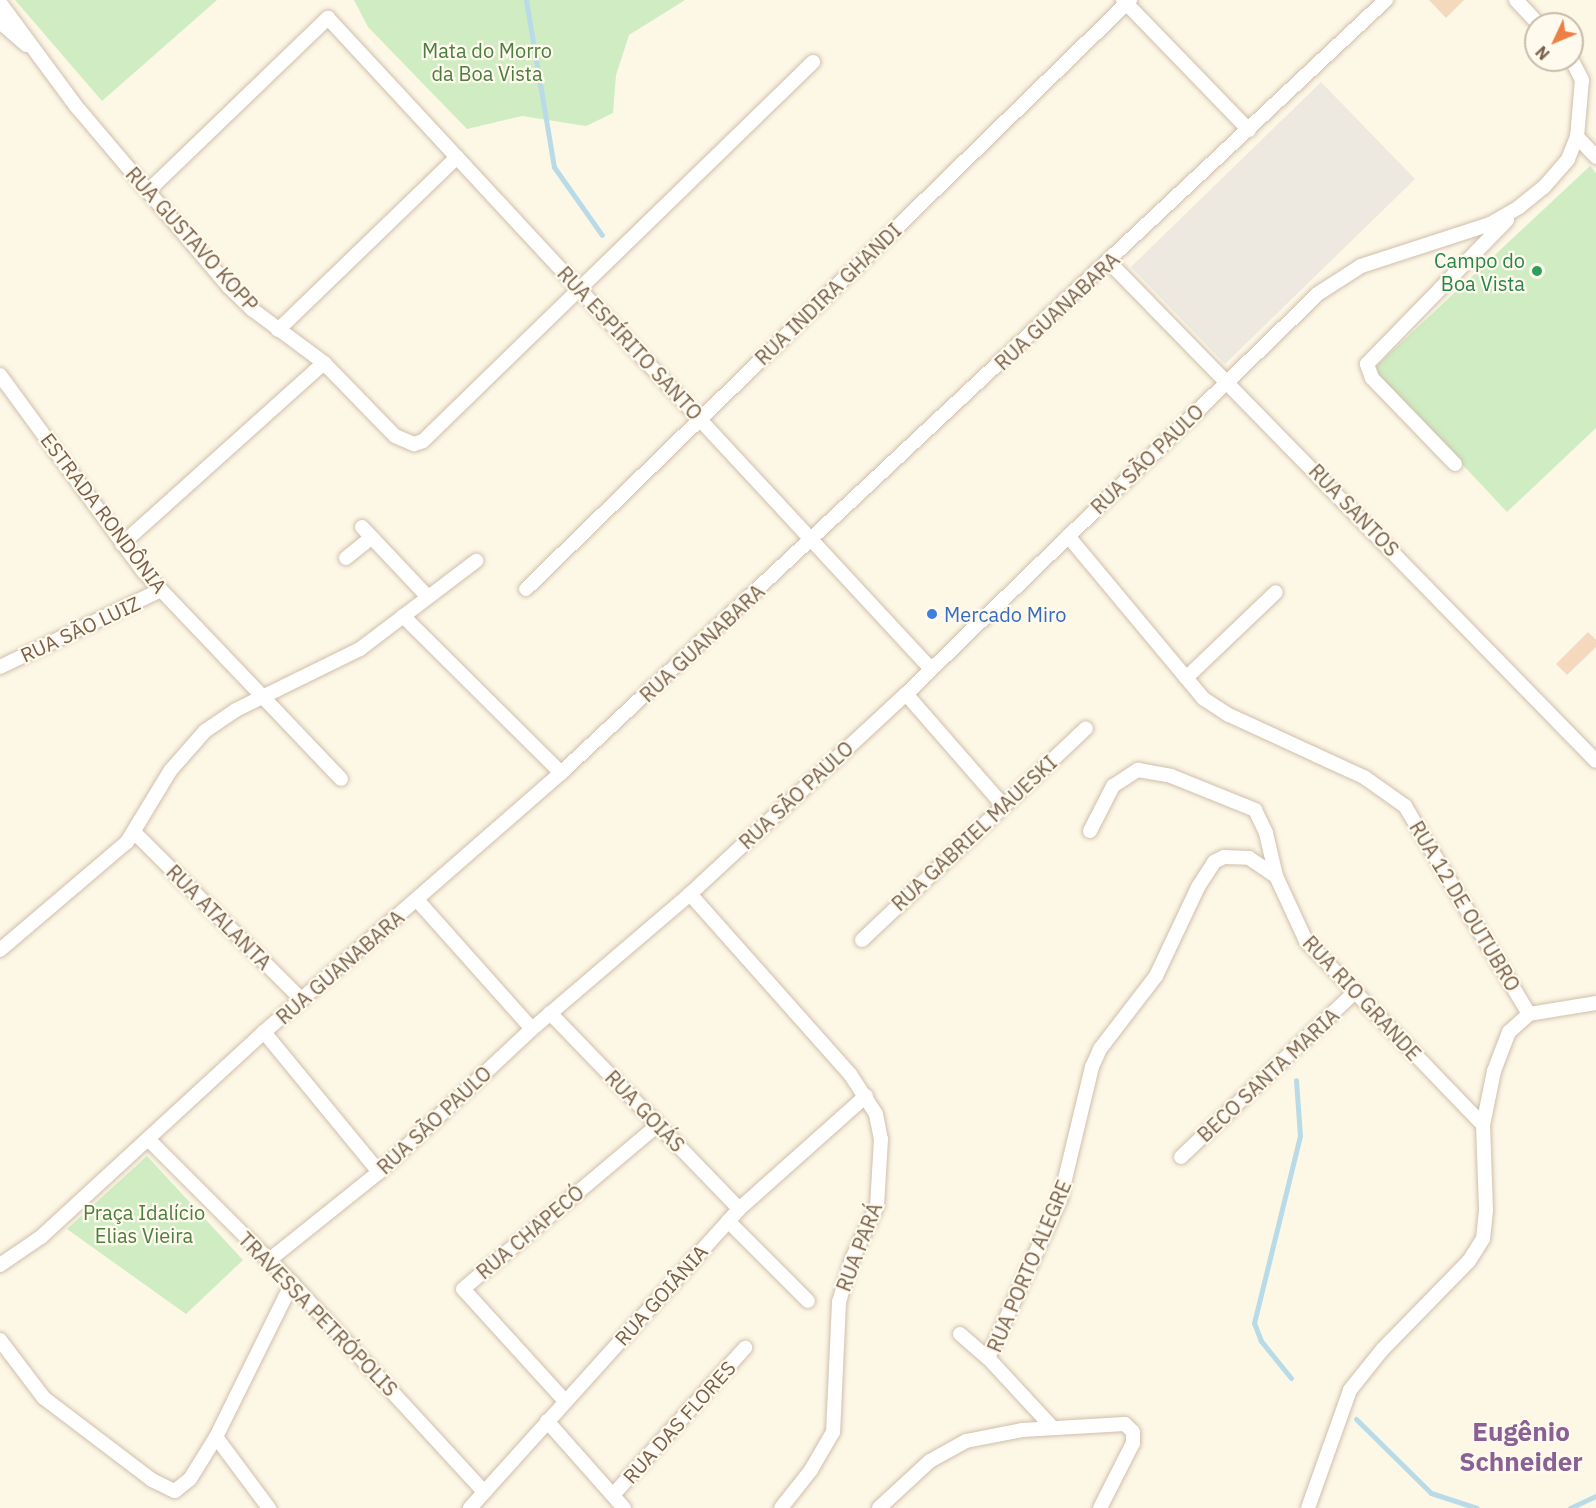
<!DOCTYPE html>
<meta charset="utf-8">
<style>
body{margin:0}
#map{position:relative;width:1596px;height:1508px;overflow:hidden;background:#fdf7e6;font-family:"IBM Plex Sans",sans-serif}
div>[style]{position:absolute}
.industrial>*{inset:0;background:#ede8e0}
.green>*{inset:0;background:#cfecc3}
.stream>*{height:5px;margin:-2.5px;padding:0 2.5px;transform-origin:2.5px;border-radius:2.5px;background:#b9dbe8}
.building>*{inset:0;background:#f4d9bc}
.roads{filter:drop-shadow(0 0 2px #cfbfab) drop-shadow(0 0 2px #cfbfab)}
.street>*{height:14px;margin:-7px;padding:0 7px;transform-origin:7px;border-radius:7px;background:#fff}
.dots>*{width:16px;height:16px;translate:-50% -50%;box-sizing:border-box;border:3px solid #fffaed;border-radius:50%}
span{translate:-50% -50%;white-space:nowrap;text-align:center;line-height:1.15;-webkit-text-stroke:4.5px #fffaed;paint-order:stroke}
.park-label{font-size:20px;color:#4c7e41}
.street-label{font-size:20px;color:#785f49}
.leisure-label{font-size:20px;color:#27864d}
.right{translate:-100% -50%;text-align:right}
.shop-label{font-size:20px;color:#366cbe}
.left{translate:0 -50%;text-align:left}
.district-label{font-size:26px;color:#896194;font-weight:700}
.north{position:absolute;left:1524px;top:12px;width:60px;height:60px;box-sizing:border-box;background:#fffaed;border:2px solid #c9bcab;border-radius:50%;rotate:226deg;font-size:16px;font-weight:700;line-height:24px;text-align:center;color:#785f49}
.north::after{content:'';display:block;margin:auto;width:21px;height:27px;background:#eb7f46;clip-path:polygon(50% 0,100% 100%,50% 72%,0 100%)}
</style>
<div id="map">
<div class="industrial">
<i style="clip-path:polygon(1321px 82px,1415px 179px,1225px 364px,1131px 267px)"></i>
</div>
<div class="green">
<i style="clip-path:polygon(15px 0,217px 0,102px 101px)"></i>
<i style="clip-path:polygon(354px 0,685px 0,629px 35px,616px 75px,613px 113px,586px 126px,522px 116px,467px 129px,368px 27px)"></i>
<i style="clip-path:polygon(1590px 166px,1596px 173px,1596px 428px,1507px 512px,1373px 369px)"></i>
<i style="clip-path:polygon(147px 1156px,243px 1260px,186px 1314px,67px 1229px)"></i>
</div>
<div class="stream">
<i style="left:526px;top:0;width:169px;rotate:80.5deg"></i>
<i style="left:554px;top:167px;width:83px;rotate:54.8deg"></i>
<i style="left:1291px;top:1378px;width:48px;rotate:-129deg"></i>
<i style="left:1261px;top:1341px;width:19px;rotate:-111deg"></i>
<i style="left:1254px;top:1323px;width:193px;rotate:-76.2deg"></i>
<i style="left:1300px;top:1136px;width:56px;rotate:-94.1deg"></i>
<i style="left:1356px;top:1419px;width:105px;rotate:44.6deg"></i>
<i style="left:1431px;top:1493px;width:48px;rotate:18.1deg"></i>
<i style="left:1570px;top:1508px;width:29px;rotate:-25deg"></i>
</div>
<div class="building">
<i style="clip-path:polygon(1429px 0,1464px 0,1446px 18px)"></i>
<i style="clip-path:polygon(1588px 632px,1596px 640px,1596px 647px,1567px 675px,1556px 664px)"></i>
</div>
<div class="roads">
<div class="street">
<i style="left:1123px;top:0;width:181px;rotate:45.9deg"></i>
<i style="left:1516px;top:0;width:33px;rotate:47deg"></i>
<i style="left:0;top:3px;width:128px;rotate:53.6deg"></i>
<i style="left:76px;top:106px;width:237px;rotate:49.8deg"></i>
<i style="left:229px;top:287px;width:33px;rotate:44deg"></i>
<i style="left:253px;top:310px;width:89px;rotate:36.7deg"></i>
<i style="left:324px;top:363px;width:102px;rotate:45.8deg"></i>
<i style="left:395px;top:436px;width:21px;rotate:23deg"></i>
<i style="left:414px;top:444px;width:9px;rotate:-18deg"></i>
<i style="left:423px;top:441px;width:544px;rotate:-44.18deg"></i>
<i style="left:0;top:22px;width:35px;rotate:41deg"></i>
<i style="left:1577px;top:137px;width:28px;rotate:46deg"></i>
<i style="left:148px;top:191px;width:250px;rotate:-43.9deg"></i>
<i style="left:328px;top:18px;width:887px;rotate:47.19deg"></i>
<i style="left:1109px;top:262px;width:697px;rotate:45.7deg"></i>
<i style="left:278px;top:330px;width:249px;rotate:-44deg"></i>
<i style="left:0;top:375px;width:243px;rotate:53.9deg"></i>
<i style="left:143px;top:571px;width:287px;rotate:46.4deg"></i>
<i style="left:1455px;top:464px;width:120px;rotate:-134deg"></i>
<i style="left:1372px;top:378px;width:15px;rotate:-110deg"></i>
<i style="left:1367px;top:364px;width:201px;rotate:-45.8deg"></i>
<i style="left:362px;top:527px;width:96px;rotate:46.7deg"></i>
<i style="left:1068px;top:536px;width:212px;rotate:50.2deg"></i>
<i style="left:1204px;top:699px;width:30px;rotate:33deg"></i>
<i style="left:1229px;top:715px;width:149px;rotate:24.7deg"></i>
<i style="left:1364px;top:777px;width:50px;rotate:35.3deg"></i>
<i style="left:1405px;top:806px;width:242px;rotate:59.2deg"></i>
<i style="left:122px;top:544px;width:271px;rotate:-41.9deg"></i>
<i style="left:346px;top:558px;width:33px;rotate:-39deg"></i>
<i style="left:526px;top:589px;width:844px;rotate:-44.28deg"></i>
<i style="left:403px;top:616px;width:223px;rotate:44.8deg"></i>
<i style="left:0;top:667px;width:178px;rotate:-25.6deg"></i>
<i style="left:1186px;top:678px;width:124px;rotate:-43.7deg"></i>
<i style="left:906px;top:694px;width:146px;rotate:48.9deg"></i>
<i style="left:1090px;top:831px;width:51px;rotate:-62.9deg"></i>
<i style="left:1113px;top:786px;width:30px;rotate:-33deg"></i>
<i style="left:1138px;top:770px;width:34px;rotate:10deg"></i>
<i style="left:1171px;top:776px;width:91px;rotate:22deg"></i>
<i style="left:1255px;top:810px;width:25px;rotate:64deg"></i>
<i style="left:1266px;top:833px;width:44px;rotate:76.9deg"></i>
<i style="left:1276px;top:876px;width:72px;rotate:65.2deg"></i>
<i style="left:1306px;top:941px;width:255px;rotate:46.1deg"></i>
<i style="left:135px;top:833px;width:236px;rotate:45deg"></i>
<i style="left:690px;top:894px;width:241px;rotate:48.4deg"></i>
<i style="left:850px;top:1074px;width:48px;rotate:57deg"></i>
<i style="left:876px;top:1114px;width:25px;rotate:79deg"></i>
<i style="left:881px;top:1139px;width:67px;rotate:93.4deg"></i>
<i style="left:877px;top:1206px;width:59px;rotate:115.3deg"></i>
<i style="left:852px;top:1259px;width:45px;rotate:106.8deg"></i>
<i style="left:839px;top:1302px;width:130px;rotate:92.6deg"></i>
<i style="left:833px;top:1432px;width:44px;rotate:120.1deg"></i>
<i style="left:811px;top:1470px;width:48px;rotate:128.3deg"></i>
<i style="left:418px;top:901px;width:171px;rotate:48.3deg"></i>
<i style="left:862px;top:940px;width:308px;rotate:-43.4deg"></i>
<i style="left:0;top:950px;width:167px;rotate:-40.4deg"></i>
<i style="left:127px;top:842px;width:83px;rotate:-58.8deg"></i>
<i style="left:170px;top:771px;width:53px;rotate:-48.8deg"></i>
<i style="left:205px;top:731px;width:37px;rotate:-34deg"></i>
<i style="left:236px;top:710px;width:138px;rotate:-26.2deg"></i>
<i style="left:360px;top:649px;width:146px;rotate:-37.2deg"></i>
<i style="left:550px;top:1013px;width:272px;rotate:46deg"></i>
<i style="left:264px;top:1032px;width:181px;rotate:50.6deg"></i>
<i style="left:148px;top:1139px;width:204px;rotate:45deg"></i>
<i style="left:292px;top:1283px;width:284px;rotate:47.4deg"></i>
<i style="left:1181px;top:1157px;width:240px;rotate:-43.5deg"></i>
<i style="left:728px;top:1221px;width:113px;rotate:45deg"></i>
<i style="left:268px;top:1261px;width:142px;rotate:-38.7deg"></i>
<i style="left:379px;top:1172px;width:209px;rotate:-43.1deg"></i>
<i style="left:532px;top:1029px;width:208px;rotate:-40.5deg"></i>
<i style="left:690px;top:894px;width:294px;rotate:-42.8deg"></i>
<i style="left:906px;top:694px;width:576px;rotate:-44.16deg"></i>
<i style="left:1319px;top:293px;width:50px;rotate:-32.7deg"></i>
<i style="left:1361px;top:266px;width:136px;rotate:-18deg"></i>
<i style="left:1490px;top:224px;width:34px;rotate:-30deg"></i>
<i style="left:1519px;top:207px;width:32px;rotate:-39deg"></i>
<i style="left:1544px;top:187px;width:37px;rotate:-49deg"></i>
<i style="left:1568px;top:159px;width:24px;rotate:-68deg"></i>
<i style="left:1577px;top:137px;width:57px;rotate:-85deg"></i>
<i style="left:1582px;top:80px;width:22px;rotate:-117deg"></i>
<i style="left:0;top:1265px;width:50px;rotate:-34.3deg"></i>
<i style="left:41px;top:1237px;width:303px;rotate:-42.6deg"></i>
<i style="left:264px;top:1032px;width:394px;rotate:-41.1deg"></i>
<i style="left:561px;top:773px;width:1131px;rotate:-43.14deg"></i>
<i style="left:960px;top:1334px;width:37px;rotate:41deg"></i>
<i style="left:0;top:1340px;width:73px;rotate:52.8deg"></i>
<i style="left:44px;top:1398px;width:136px;rotate:37.2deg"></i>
<i style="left:152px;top:1480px;width:25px;rotate:26deg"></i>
<i style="left:175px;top:1491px;width:19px;rotate:-39deg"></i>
<i style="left:190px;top:1479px;width:49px;rotate:-58.2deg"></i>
<i style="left:216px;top:1437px;width:172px;rotate:-63.7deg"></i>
<i style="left:565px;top:1401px;width:151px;rotate:-132.3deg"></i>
<i style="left:463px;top:1289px;width:255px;rotate:-40.1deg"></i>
<i style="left:547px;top:1421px;width:116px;rotate:48.5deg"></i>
<i style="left:1052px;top:1427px;width:94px;rotate:-132.8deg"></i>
<i style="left:988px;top:1358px;width:174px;rotate:-65.5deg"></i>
<i style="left:1060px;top:1200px;width:137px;rotate:-76.5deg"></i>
<i style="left:1092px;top:1067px;width:20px;rotate:-66deg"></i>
<i style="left:1100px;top:1049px;width:92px;rotate:-52.5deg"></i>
<i style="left:1156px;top:976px;width:98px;rotate:-64.7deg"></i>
<i style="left:1198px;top:887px;width:30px;rotate:-57deg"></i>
<i style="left:1214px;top:862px;width:11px;rotate:-27deg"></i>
<i style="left:1224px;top:857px;width:25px;rotate:2deg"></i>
<i style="left:1249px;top:858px;width:32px;rotate:34deg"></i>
<i style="left:216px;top:1437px;width:89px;rotate:53.3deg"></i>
<i style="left:613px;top:1495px;width:198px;rotate:-48.1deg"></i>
<i style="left:470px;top:1508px;width:402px;rotate:-48deg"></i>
<i style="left:739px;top:1209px;width:170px;rotate:-41.7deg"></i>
<i style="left:879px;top:1508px;width:69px;rotate:-42.7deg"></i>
<i style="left:930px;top:1461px;width:41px;rotate:-29.1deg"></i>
<i style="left:966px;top:1441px;width:57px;rotate:-11.1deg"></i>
<i style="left:1022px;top:1430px;width:103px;rotate:-3.3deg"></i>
<i style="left:1125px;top:1424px;width:11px;rotate:45deg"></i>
<i style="left:1133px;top:1432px;width:11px;rotate:90deg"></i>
<i style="left:1133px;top:1443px;width:73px;rotate:116.9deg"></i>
<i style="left:1308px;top:1508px;width:125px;rotate:-70.4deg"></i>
<i style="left:1350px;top:1390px;width:51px;rotate:-51.3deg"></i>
<i style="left:1382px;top:1350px;width:124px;rotate:-45.7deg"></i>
<i style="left:1469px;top:1261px;width:26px;rotate:-58deg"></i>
<i style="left:1483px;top:1239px;width:29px;rotate:-84deg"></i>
<i style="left:1486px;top:1210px;width:85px;rotate:-92deg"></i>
<i style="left:1483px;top:1125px;width:55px;rotate:-78.5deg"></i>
<i style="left:1494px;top:1071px;width:42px;rotate:-69deg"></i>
<i style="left:1509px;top:1032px;width:27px;rotate:-42deg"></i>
<i style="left:1529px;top:1014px;width:68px;rotate:-9.3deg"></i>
</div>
</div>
<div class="dots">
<i style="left:1537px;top:271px;background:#2e9e5b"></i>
<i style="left:932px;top:614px;background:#3f7fe0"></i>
</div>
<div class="park-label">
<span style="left:487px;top:62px">Mata do Morro<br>da Boa Vista</span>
<span style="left:144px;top:1224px">Praça Idalício<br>Elias Vieira</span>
</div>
<div class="street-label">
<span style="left:192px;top:239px;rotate:48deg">RUA GUSTAVO KOPP</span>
<span style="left:828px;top:294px;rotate:-44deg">RUA INDIRA GHANDI</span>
<span style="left:1057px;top:311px;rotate:-43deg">RUA GUANABARA</span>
<span style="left:630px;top:343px;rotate:47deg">RUA ESPÍRITO SANTO</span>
<span style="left:1147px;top:459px;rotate:-44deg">RUA SÃO PAULO</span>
<span style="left:1354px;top:510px;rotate:46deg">RUA SANTOS</span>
<span style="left:104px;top:513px;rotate:53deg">ESTRADA RONDÔNIA</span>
<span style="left:80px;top:629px;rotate:-25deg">RUA SÃO LUIZ</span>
<span style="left:702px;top:643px;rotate:-43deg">RUA GUANABARA</span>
<span style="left:796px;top:795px;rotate:-43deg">RUA SÃO PAULO</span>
<span style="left:974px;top:833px;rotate:-43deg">RUA GABRIEL MAUESKI</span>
<span style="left:1465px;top:906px;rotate:59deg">RUA 12 DE OUTUBRO</span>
<span style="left:219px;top:917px;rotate:45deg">RUA ATALANTA</span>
<span style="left:340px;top:967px;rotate:-41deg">RUA GUANABARA</span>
<span style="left:1362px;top:998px;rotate:47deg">RUA RIO GRANDE</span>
<span style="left:1268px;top:1075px;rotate:-43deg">BECO SANTA MARIA</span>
<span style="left:645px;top:1111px;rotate:46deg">RUA GOIÁS</span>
<span style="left:434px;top:1120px;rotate:-43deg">RUA SÃO PAULO</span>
<span style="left:530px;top:1232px;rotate:-40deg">RUA CHAPECÓ</span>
<span style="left:859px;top:1247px;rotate:-69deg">RUA PARÁ</span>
<span style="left:1029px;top:1266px;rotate:-67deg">RUA PORTO ALEGRE</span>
<span style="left:661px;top:1295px;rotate:-48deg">RUA GOIÂNIA</span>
<span style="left:318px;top:1314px;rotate:46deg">TRAVESSA PETRÓPOLIS</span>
<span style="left:679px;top:1422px;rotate:-48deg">RUA DAS FLORES</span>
</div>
<div class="leisure-label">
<span class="right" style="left:1525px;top:272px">Campo do<br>Boa Vista</span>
</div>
<div class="shop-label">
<span class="left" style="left:944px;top:614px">Mercado Miro</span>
</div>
<div class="district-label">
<span style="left:1521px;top:1447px">Eugênio<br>Schneider</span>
</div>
<div class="north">N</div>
</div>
